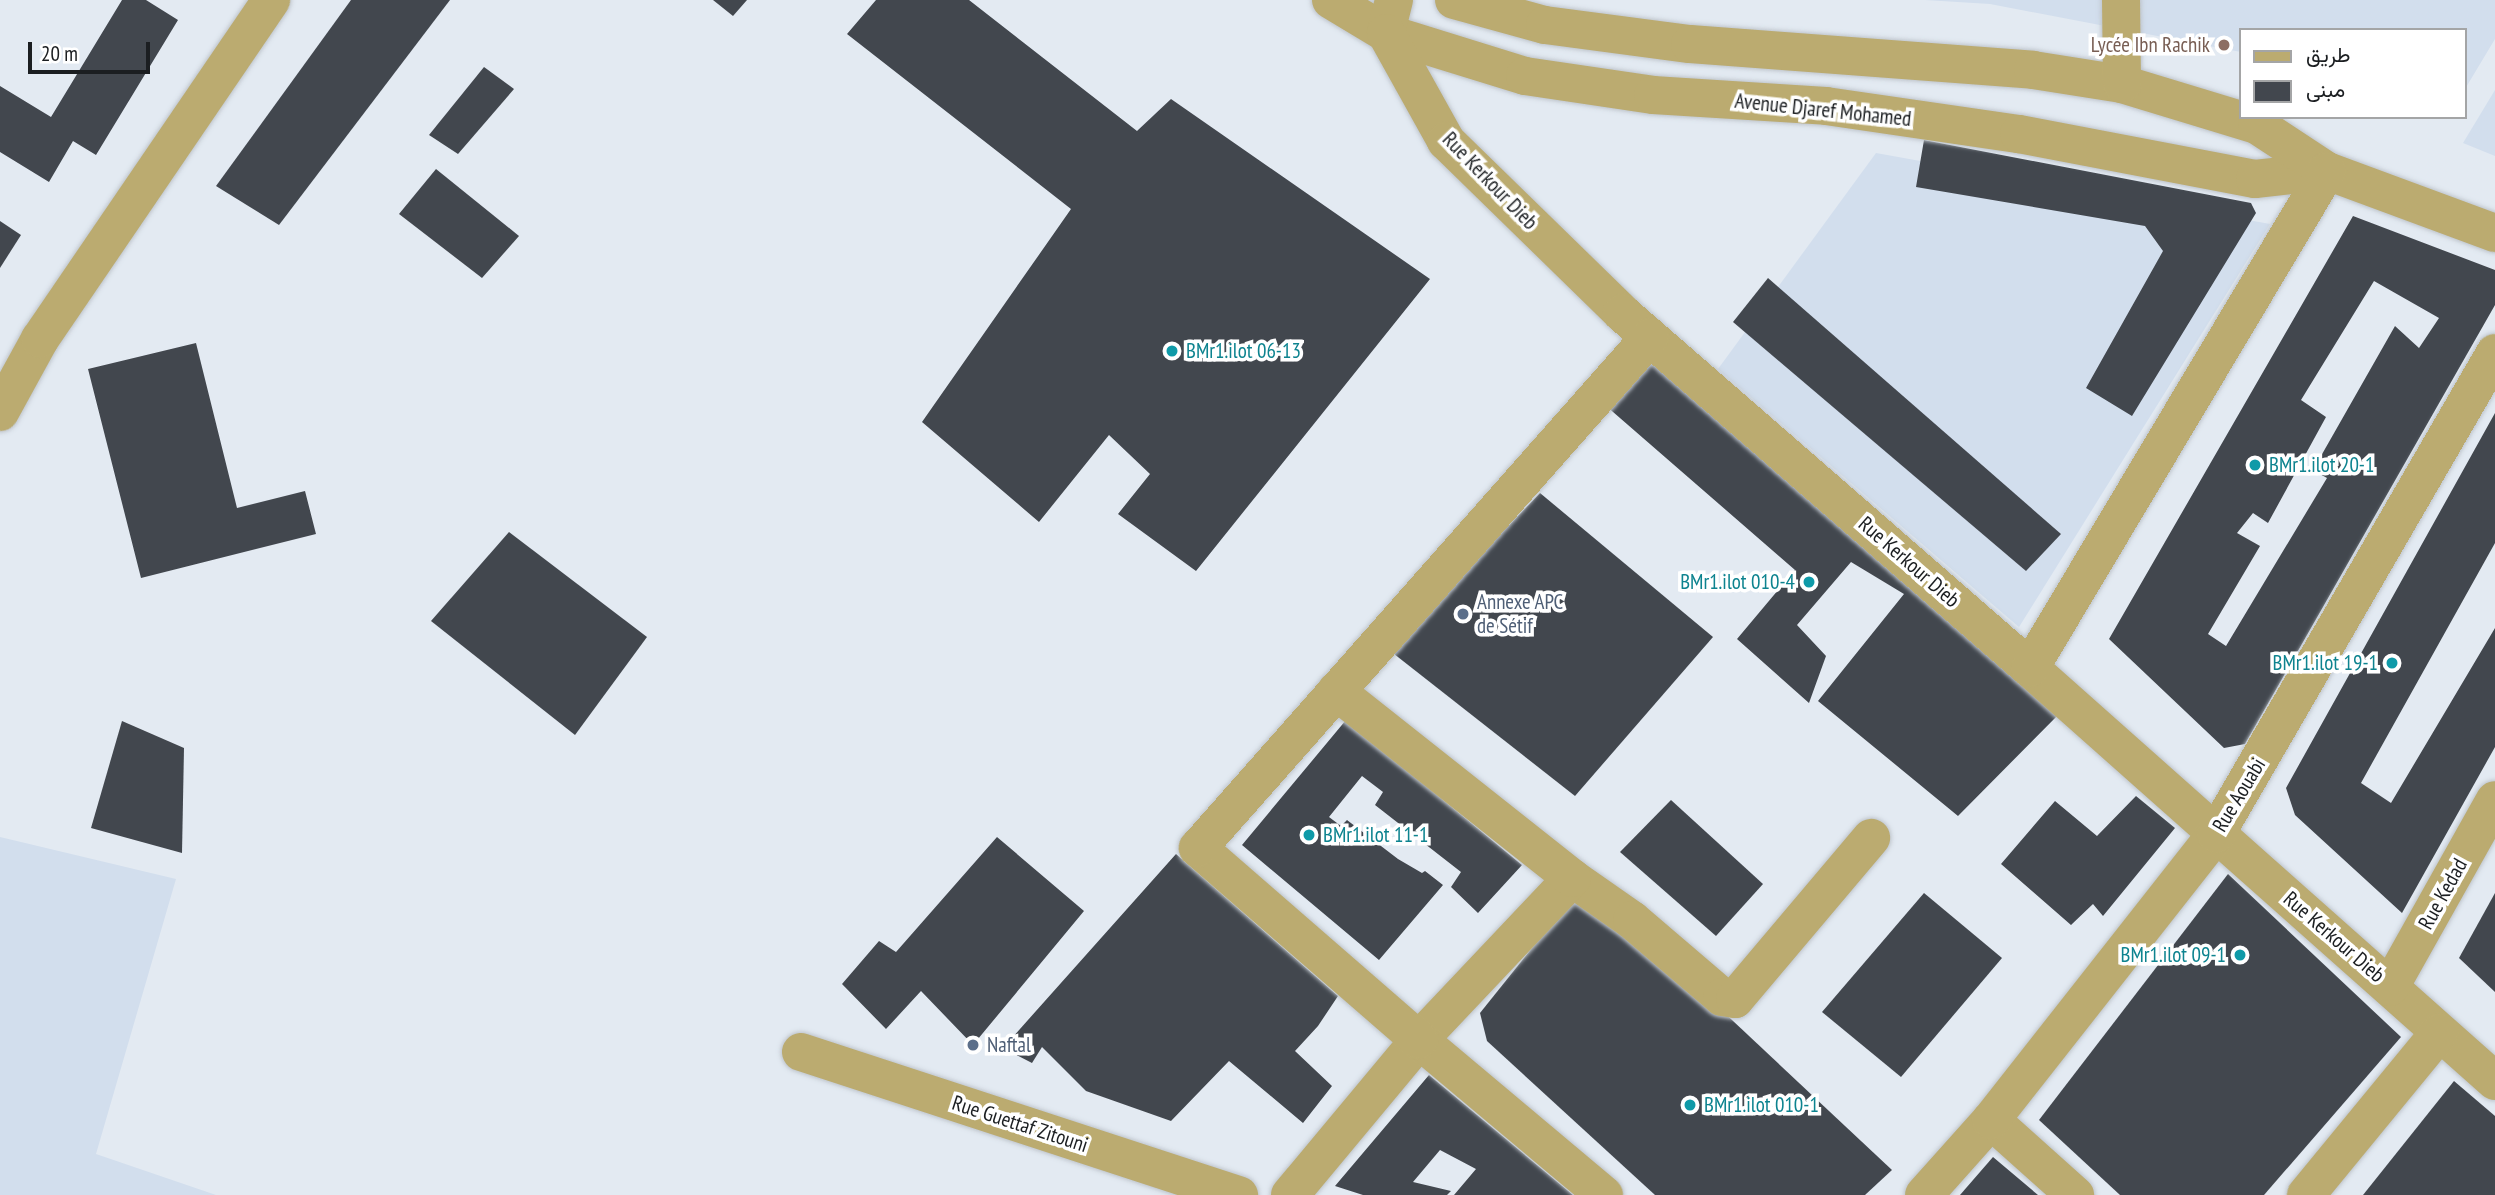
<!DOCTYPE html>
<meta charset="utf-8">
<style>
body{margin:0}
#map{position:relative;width:2495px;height:1195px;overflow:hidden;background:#e3eaf2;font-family:"PT Sans Narrow",Vazirmatn,sans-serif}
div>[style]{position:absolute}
.built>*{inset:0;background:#d2deed}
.building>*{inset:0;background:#42474e}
.roads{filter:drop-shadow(0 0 2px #bfc5cc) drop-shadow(0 0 2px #bfc5cc)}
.minor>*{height:38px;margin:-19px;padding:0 19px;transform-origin:19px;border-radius:19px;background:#bbab70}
.dots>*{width:19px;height:19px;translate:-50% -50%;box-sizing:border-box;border:4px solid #fff;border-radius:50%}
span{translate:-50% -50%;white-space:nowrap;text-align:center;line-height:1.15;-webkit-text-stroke:7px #fff;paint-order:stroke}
.education-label{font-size:21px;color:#785e54}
.right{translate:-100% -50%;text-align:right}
.street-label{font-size:21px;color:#1b1e21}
.culture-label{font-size:21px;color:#0d838f}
.left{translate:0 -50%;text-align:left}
.service-label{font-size:21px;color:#4e5e75}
.legend{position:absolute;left:2239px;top:28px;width:228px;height:91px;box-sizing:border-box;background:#fff;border:2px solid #a4a5a6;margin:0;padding:9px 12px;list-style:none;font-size:21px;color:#1b1e21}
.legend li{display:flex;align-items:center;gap:14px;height:35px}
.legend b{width:35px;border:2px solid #a4a5a6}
.scale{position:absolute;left:28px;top:42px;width:122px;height:32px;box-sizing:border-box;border:4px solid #1b1e21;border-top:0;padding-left:9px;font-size:21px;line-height:24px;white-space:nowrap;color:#1b1e21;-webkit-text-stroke:5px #fff;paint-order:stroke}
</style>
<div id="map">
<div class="built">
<i style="clip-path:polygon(1925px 0,2495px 0,2495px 39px,2465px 89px,2465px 30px,2241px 30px,2241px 52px,1990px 4px)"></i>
<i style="clip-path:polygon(2495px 90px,2495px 156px,2463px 143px)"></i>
<i style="clip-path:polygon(1876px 153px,2270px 224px,2019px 627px,1718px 369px)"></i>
<i style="clip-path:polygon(0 837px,176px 879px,96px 1154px,216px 1195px,0 1195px)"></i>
</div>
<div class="building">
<i style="clip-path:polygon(122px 0,146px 0,178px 20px,96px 155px,73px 141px,49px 182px,0 152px,0 86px,51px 117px)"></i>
<i style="clip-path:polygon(351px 0,450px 0,279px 225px,216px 186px)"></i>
<i style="clip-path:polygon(713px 0,747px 0,733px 16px)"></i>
<i style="clip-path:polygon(876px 0,969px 0,1137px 131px,1171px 99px,1430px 279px,1196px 571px,1118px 514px,1150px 474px,1109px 435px,1039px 522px,922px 422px,1071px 209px,847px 34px)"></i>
<i style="clip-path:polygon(484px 67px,514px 89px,458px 154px,429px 135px)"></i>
<i style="clip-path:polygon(1924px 140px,2251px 203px,2256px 213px,2132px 416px,2086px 388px,2163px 251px,2145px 226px,1916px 187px)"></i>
<i style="clip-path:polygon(436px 169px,519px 236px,482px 278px,399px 214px)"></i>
<i style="clip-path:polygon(evenodd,2353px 216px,2495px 270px,2495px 305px,2245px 744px,2224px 748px,2109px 639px,2353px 216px,2374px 281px,2439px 318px,2419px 348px,2395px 326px,2313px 470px,2327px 478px,2226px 646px,2208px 634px,2260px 546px,2237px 533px,2253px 513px,2268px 523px,2326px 417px,2301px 400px,2374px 281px)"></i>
<i style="clip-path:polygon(0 221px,21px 235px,0 268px)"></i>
<i style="clip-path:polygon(1768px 278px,2061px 534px,2026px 571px,1733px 322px)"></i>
<i style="clip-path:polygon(196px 343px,237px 508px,305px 491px,316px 534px,141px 578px,88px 369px)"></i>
<i style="clip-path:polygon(1651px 354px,2060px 713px,1958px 816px,1818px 701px,1904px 594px,1851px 562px,1797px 625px,1826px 656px,1809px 703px,1737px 639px,1795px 570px,1605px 405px)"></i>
<i style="clip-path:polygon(2495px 413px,2495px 543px,2361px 783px,2391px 803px,2495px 628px,2495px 747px,2402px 913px,2295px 815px,2286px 788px)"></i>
<i style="clip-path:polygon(1540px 493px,1713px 637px,1575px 796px,1389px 650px)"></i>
<i style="clip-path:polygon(509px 532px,647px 637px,575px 735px,431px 621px)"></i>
<i style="clip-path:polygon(1346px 720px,1522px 865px,1478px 913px,1451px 887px,1461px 872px,1375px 805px,1383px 792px,1362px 776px,1329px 817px,1341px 826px,1347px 820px,1398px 859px,1422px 873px,1425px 871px,1443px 885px,1379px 960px,1242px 845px)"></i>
<i style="clip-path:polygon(122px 721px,184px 748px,182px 853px,91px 828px)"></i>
<i style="clip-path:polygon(2136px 796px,2175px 828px,2103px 916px,2093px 904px,2071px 925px,2001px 864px,2055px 801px,2097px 836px)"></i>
<i style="clip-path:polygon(1671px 800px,1763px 884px,1716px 936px,1620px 852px)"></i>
<i style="clip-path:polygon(997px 837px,1084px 911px,973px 1045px,921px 991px,886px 1029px,842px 984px,879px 941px,896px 952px)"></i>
<i style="clip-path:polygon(1176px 854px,1338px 996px,1318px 1026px,1295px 1051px,1332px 1086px,1303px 1123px,1229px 1061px,1171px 1121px,1086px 1091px,1042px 1047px,1032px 1063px,1003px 1048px)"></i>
<i style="clip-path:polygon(2228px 874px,2401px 1037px,2264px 1195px,2120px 1195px,2039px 1120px)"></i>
<i style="clip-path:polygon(1577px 892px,1620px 915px,1892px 1170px,1865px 1195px,1655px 1195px,1487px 1041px,1480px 1013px)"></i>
<i style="clip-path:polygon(1924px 893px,2002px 958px,1901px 1077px,1822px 1012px)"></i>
<i style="clip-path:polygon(2495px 893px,2495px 992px,2459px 958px)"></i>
<i style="clip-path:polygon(1429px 1075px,1573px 1195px,1454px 1195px,1476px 1169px,1440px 1150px,1413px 1182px,1451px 1191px,1447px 1195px,1363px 1195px,1335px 1186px)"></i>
<i style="clip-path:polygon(2454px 1081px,2495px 1116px,2495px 1195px,2363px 1195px)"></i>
<i style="clip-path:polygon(1993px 1157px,2038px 1195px,1960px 1195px)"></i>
</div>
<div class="roads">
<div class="minor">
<i style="left:1331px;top:0;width:64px;rotate:31deg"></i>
<i style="left:1386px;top:33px;width:145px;rotate:17.2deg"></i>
<i style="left:1525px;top:76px;width:129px;rotate:8.4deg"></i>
<i style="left:1653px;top:95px;width:173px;rotate:3.6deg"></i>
<i style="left:1826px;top:106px;width:195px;rotate:8.3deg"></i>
<i style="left:2019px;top:134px;width:240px;rotate:10.8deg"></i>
<i style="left:2255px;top:179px;width:72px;rotate:-6.3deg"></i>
<i style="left:1394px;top:0;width:34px;rotate:104deg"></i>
<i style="left:1386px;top:33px;width:124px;rotate:60.9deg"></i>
<i style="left:1446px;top:141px;width:246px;rotate:44.3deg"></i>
<i style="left:1622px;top:313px;width:541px;rotate:41.03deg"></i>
<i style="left:2030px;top:668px;width:622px;rotate:41.61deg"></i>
<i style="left:1454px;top:0;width:94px;rotate:15.4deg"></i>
<i style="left:1545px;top:25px;width:146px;rotate:7.5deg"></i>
<i style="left:1690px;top:44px;width:344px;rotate:4.3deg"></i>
<i style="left:2033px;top:70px;width:90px;rotate:8.9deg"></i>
<i style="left:2122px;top:84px;width:141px;rotate:16.9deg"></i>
<i style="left:2257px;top:125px;width:84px;rotate:33.3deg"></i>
<i style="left:2327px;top:171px;width:179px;rotate:20.3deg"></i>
<i style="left:2121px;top:0;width:84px;rotate:89.3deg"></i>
<i style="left:0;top:412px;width:83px;rotate:-61.3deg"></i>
<i style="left:40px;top:339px;width:410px;rotate:-55.7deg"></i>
<i style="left:2030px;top:668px;width:579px;rotate:-59.14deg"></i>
<i style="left:1572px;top:878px;width:73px;rotate:35deg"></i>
<i style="left:1632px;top:920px;width:118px;rotate:40.5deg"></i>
<i style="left:1722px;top:997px;width:13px;rotate:9deg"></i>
<i style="left:1735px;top:999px;width:211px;rotate:-49.8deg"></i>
<i style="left:2390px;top:987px;width:214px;rotate:-60.7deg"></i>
<i style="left:801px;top:1052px;width:461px;rotate:18.1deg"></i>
<i style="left:1991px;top:1120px;width:113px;rotate:41.8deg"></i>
<i style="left:1290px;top:1195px;width:202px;rotate:-50.2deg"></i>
<i style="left:1419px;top:1040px;width:223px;rotate:-46.6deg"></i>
<i style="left:1572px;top:878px;width:301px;rotate:-141.6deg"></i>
<i style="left:1604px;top:1195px;width:241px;rotate:-140deg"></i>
<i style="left:1419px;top:1040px;width:293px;rotate:-139deg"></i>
<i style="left:1198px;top:848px;width:682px;rotate:-48.51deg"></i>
<i style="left:1924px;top:1195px;width:101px;rotate:-48.2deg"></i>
<i style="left:1991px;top:1120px;width:364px;rotate:-51.8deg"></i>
<i style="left:2216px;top:834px;width:556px;rotate:-59.88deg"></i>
<i style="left:2306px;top:1195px;width:210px;rotate:-50.6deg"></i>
</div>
</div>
<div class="dots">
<i style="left:2224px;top:45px;background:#8d6e63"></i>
<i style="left:1172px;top:351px;background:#0f9aa8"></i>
<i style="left:2255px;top:465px;background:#0f9aa8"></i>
<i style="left:1809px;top:582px;background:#0f9aa8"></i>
<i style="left:1463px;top:614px;background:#5c6f8a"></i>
<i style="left:2392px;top:663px;background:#0f9aa8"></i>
<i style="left:1309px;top:835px;background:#0f9aa8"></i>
<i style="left:2240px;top:955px;background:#0f9aa8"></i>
<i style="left:973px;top:1045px;background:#5c6f8a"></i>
<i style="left:1690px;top:1105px;background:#0f9aa8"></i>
</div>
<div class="education-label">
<span class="right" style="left:2210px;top:45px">Lycée Ibn Rachik</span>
</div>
<div class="street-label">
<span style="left:1823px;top:110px;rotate:6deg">Avenue Djaref Mohamed</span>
<span style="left:1490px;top:181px;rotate:46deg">Rue Kerkour Dieb</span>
<span style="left:1909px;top:562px;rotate:41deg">Rue Kerkour Dieb</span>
<span style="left:2239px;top:795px;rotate:-59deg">Rue Aouabi</span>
<span style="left:2443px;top:894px;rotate:-61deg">Rue Kedad</span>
<span style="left:2334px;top:937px;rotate:41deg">Rue Kerkour Dieb</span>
<span style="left:1020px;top:1124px;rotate:18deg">Rue Guettaf Zitouni</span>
</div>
<div class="culture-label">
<span class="left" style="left:1186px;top:351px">BMr1.ilot 06-13</span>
<span class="left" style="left:2269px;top:465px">BMr1.ilot 20-1</span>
<span class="right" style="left:1795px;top:582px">BMr1.ilot 010-4</span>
<span class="right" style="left:2378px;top:663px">BMr1.ilot 19-1</span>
<span class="left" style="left:1323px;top:835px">BMr1.ilot 11-1</span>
<span class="right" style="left:2226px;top:955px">BMr1.ilot 09-1</span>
<span class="left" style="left:1704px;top:1105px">BMr1.ilot 010-1</span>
</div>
<div class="service-label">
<span class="left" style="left:1477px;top:614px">Annexe APC<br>de Sétif</span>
<span class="left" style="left:987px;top:1045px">Naftal</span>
</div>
<ul class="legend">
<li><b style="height:9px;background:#bbab70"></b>طريق</li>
<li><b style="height:19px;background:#42474e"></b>مبنى</li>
</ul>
<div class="scale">20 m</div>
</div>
